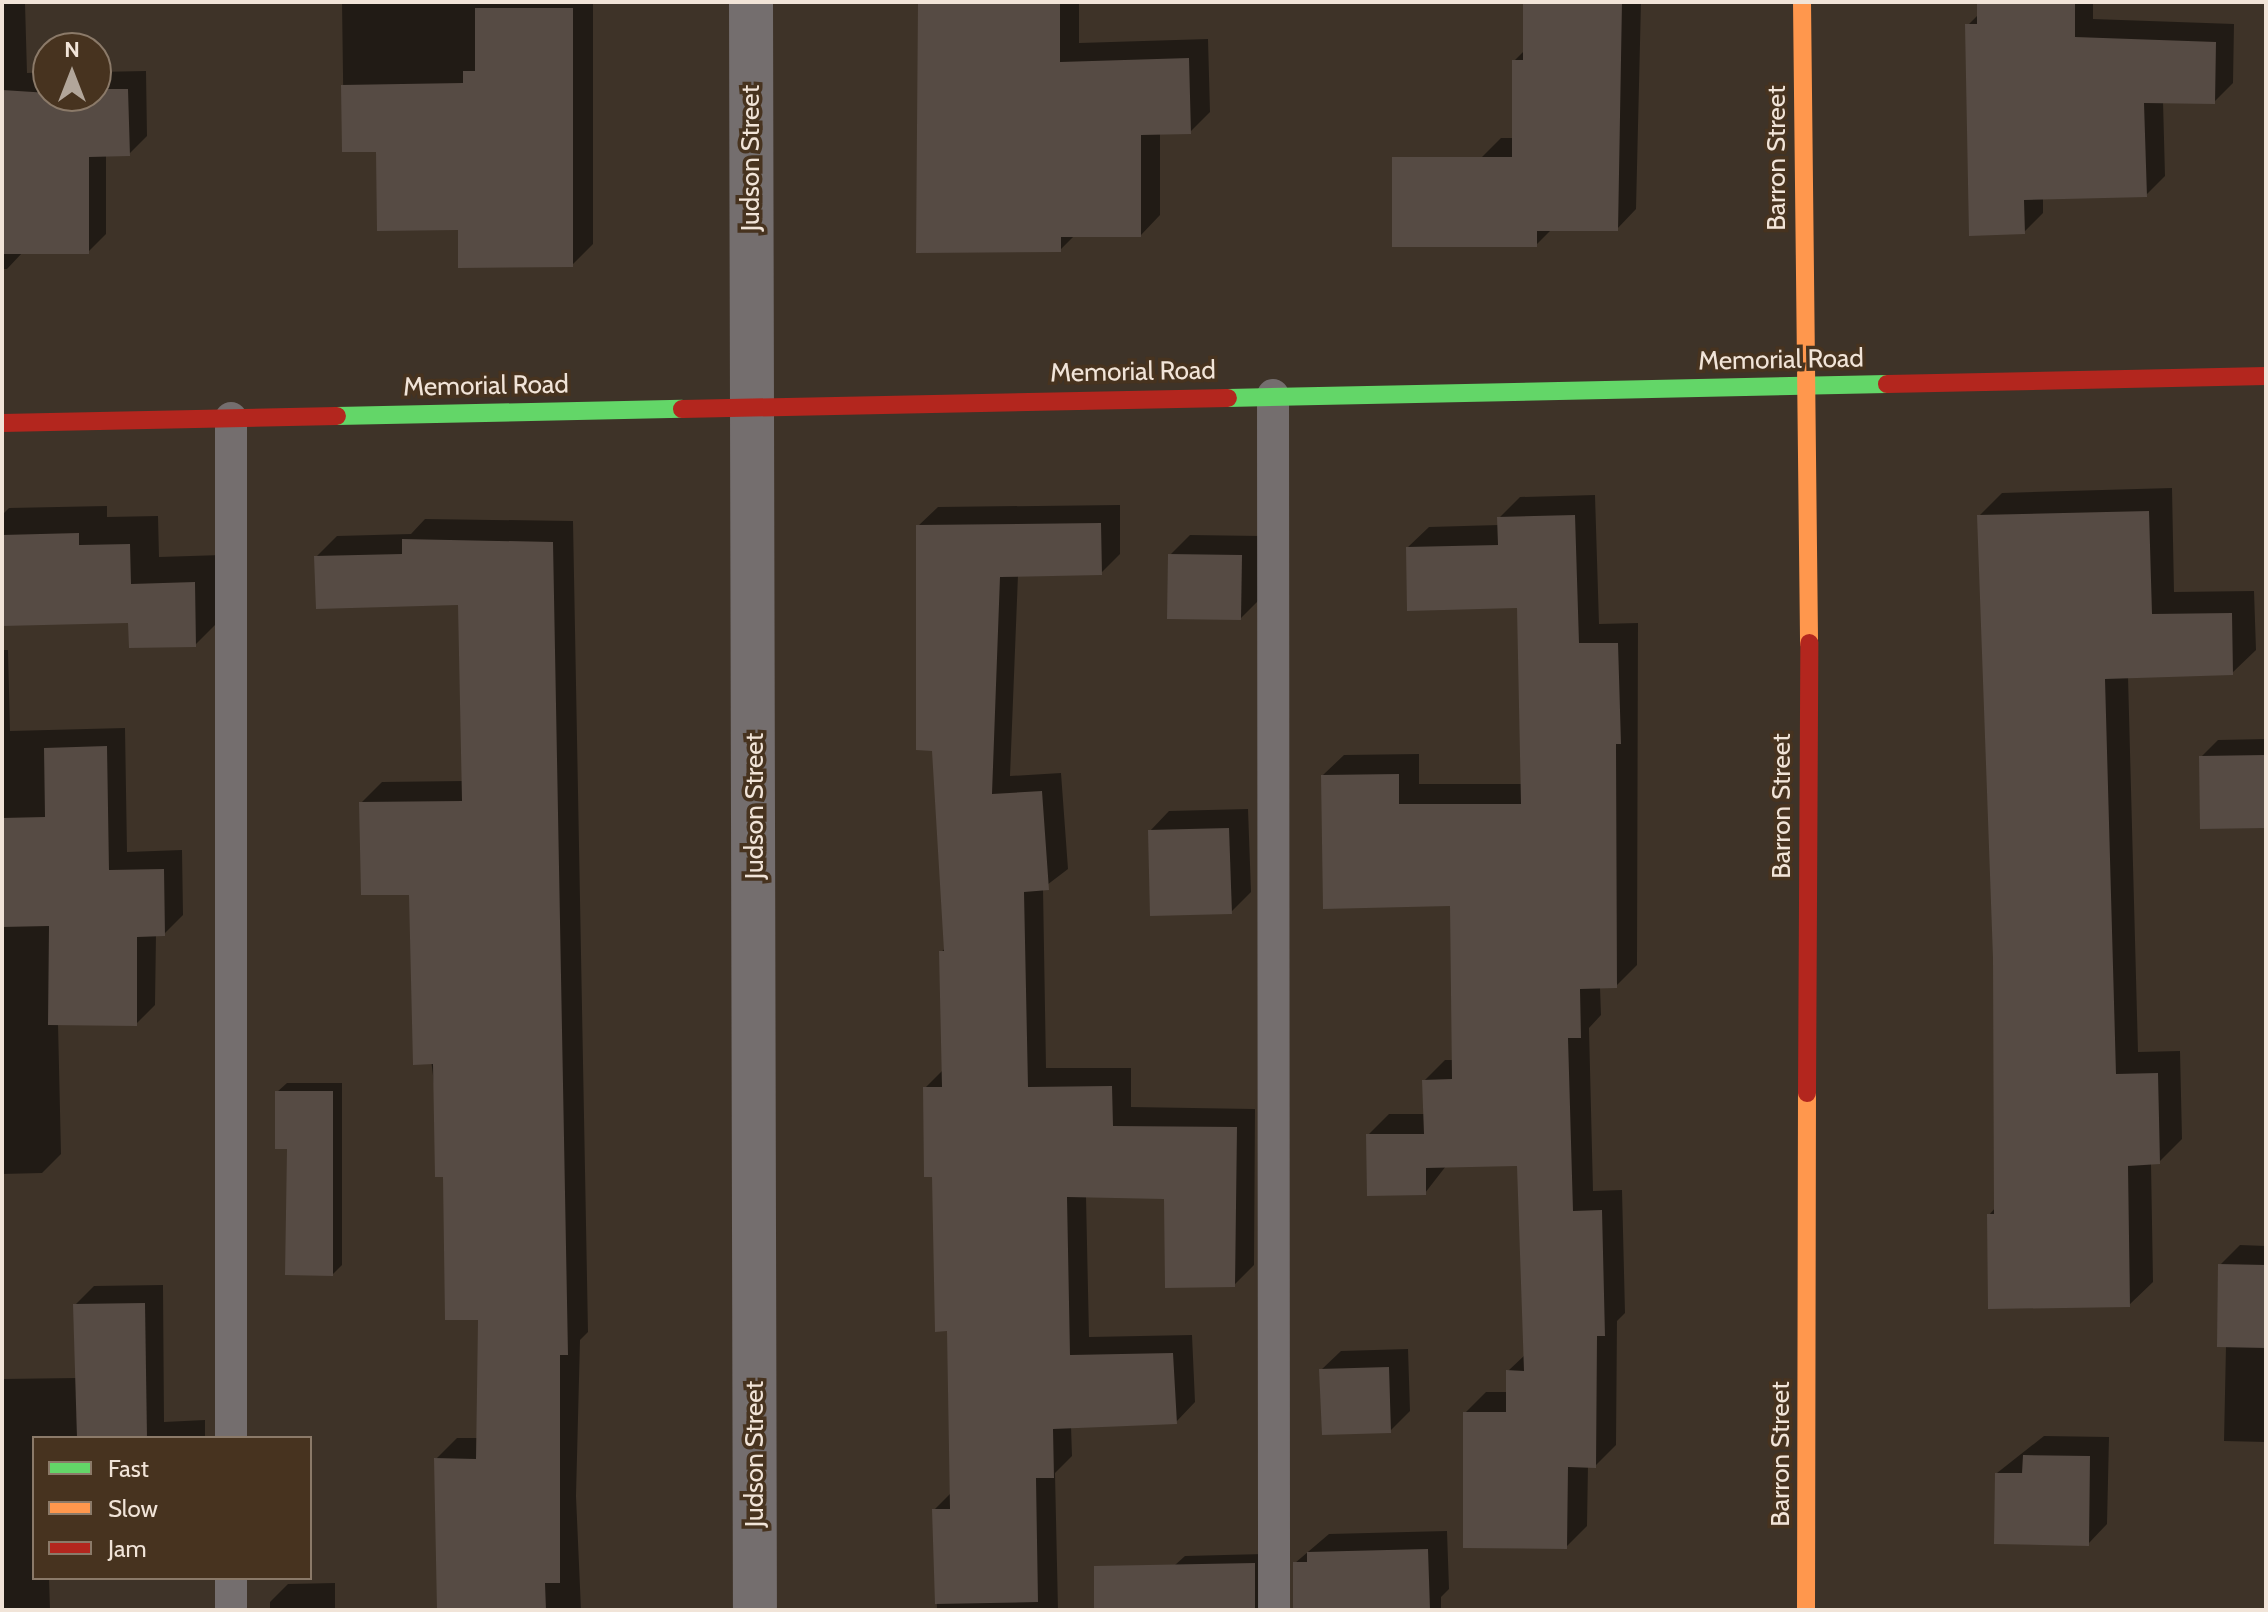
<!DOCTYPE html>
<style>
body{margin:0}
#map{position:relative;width:2268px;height:1612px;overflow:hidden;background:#3e3328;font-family:Cabin,sans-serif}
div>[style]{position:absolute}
.shadow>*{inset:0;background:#0007}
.building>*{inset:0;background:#564b44}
.lane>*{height:32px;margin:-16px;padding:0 16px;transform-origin:16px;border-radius:16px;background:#746e6e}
.street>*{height:44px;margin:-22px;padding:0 22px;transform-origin:22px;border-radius:22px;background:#746e6e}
.fast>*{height:18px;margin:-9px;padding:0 9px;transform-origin:9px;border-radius:9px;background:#63d668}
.slow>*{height:18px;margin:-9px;padding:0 9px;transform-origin:9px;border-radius:9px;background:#ff974d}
.jam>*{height:18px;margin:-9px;padding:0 9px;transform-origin:9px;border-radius:9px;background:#b3261e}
span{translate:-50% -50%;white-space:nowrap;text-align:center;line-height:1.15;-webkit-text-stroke:7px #47331f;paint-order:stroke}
.street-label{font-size:26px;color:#f1e4d8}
.frame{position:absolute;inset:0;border:4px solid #f1e4d8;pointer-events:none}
.legend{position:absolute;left:32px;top:1436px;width:280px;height:144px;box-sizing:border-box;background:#47331f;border:2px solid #8b7a69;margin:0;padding:10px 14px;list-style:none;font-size:24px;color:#f1e4d8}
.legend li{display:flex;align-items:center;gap:16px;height:40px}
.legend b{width:40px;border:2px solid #8b7a69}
.north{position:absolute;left:32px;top:32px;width:80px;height:80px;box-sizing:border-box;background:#47331f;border:2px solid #8b7a69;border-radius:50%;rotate:0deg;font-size:22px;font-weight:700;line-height:32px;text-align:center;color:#f1e4d8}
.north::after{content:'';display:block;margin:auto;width:28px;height:36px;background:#b2a69a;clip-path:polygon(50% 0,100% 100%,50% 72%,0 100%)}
</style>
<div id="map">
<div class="shadow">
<i style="clip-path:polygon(342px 2px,593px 2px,593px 244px,572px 265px,460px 228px,378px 150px,344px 150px)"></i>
<i style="clip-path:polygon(920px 2px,1079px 2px,1079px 43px,1208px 39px,1210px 112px,1190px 132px,1160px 133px,1160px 215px,1141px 235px,1075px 235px,1060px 250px)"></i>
<i style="clip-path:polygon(1525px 2px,1641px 2px,1636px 209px,1617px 229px,1552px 229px,1536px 245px,1481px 158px,1501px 138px,1514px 138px,1514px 61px,1525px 50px)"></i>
<i style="clip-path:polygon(1979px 2px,2093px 2px,2093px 19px,2234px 24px,2233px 83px,2214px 102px,2163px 101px,2165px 176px,2146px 195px,2043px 198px,2043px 213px,2024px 232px,1968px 25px,1979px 14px)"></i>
<i style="clip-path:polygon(2px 3px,25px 3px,27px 73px,48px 72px,48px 96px,96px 96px,96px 72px,146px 71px,147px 136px,129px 154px,106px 154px,106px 234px,88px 252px,23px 252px,7px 269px,2px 269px)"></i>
<i style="clip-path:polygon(2172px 488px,2174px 592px,2254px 591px,2256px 650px,2232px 673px,2128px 676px,2138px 1052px,2180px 1051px,2182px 1139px,2159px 1162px,2151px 1163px,2153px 1282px,2129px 1305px,1989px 1215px,1996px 1207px,1995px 958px,1979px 516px,2002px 493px)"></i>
<i style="clip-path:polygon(1595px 495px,1599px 624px,1638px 623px,1637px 965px,1616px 986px,1600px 987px,1601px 1015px,1589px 1028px,1593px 1191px,1622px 1190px,1625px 1313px,1617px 1321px,1616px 1445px,1595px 1466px,1588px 1465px,1587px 1526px,1566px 1547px,1465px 1413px,1486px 1392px,1508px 1392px,1508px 1371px,1526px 1354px,1519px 1163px,1446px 1166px,1425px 1193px,1368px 1135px,1389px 1114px,1425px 1114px,1424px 1081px,1445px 1060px,1454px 1060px,1452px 904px,1323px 775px,1344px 755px,1419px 754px,1419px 784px,1523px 784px,1519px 606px,1408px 547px,1429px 527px,1499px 525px,1499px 518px,1520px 497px)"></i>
<i style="clip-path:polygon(1120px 505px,1120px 554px,1101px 573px,1018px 575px,1010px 776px,1061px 773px,1068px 869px,1043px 888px,1046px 1068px,1131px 1068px,1131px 1107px,1255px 1109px,1254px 1265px,1234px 1285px,1166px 1197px,1086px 1196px,1089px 1337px,1192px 1335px,1195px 1402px,1176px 1422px,1071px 1426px,1072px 1456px,1055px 1473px,1058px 1610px,937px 1610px,934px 1510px,951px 1493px,949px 1329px,925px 1088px,943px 1070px,941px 952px,946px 948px,918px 526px,938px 507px)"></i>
<i style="clip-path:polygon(107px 506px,107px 517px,158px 516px,159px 557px,222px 555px,224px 616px,195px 645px,130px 621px,2px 624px,2px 515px,9px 508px)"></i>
<i style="clip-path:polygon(425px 519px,573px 521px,588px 1332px,580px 1340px,576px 1496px,581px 1610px,439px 1610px,436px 1459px,457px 1438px,478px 1438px,480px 1318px,445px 1175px,411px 893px,361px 803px,382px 782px,464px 781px,460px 603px,316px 557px,337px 536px,411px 534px)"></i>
<i style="clip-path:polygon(1190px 535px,1261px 536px,1260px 599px,1241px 618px,1170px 555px)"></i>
<i style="clip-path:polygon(2px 650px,8px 650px,10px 731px,125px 728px,127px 852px,182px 850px,183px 915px,164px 934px,156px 934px,155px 1005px,136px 1024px,58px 1023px,61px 1154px,42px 1173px,2px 1174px)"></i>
<i style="clip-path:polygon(2266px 739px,2266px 825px,2201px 757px,2218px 740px)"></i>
<i style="clip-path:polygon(1248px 809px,1251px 892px,1231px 912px,1150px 831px,1169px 811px)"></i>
<i style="clip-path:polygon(287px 1083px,342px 1083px,342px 1265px,333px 1274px,289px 1147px,277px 1092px)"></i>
<i style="clip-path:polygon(2240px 1245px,2266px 1246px,2266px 1442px,2224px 1441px,2226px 1345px,2220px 1265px)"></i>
<i style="clip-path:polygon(163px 1285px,164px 1422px,205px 1420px,205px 1438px,34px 1438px,34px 1578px,49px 1578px,50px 1610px,2px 1610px,2px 1379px,77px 1378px,75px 1305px,94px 1286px)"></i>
<i style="clip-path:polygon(1408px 1349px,1410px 1411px,1390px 1431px,1321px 1370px,1341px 1351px)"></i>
<i style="clip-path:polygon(2044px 1436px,2109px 1437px,2107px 1524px,2088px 1544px,1997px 1473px)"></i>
<i style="clip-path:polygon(1447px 1531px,1449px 1589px,1441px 1597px,1441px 1610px,1294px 1610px,1295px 1563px,1329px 1534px)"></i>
<i style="clip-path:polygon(1264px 1554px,1258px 1610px,1176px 1610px,1175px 1565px,1185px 1556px)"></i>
<i style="clip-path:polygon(335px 1583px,335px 1610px,270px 1610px,270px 1602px,288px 1584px)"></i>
</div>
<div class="building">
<i style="clip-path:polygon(918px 2px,1060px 2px,1060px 62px,1189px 58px,1191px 134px,1141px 135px,1141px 237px,1061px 237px,1061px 252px,916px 253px)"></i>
<i style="clip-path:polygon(1523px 2px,1622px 2px,1618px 231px,1537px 231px,1537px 247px,1392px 247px,1392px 157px,1512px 157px,1512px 60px,1523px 60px)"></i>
<i style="clip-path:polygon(1977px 2px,2075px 2px,2075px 37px,2216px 42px,2215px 104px,2144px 103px,2147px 197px,2024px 200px,2025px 234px,1969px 236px,1965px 24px,1977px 24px)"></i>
<i style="clip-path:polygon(475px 8px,573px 8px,573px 267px,458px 268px,458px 230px,377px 231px,376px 152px,342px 152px,341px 85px,463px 83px,463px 71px,475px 71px)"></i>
<i style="clip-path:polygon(96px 89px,128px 89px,130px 156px,89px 157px,89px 254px,2px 254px,2px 90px,96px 96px)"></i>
<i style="clip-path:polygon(2149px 511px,2152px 614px,2232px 613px,2233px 675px,2105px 679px,2116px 1074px,2158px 1073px,2160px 1164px,2128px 1166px,2130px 1307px,1988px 1309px,1987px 1214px,1994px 1214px,1993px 958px,1977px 515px)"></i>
<i style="clip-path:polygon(1575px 515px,1579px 643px,1618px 643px,1621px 744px,1616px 744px,1617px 988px,1580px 989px,1581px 1038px,1568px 1038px,1573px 1211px,1602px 1210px,1605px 1336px,1597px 1336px,1596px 1468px,1568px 1467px,1567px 1549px,1463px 1548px,1463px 1412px,1506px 1412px,1506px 1370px,1524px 1371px,1517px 1166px,1426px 1168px,1426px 1195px,1367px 1196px,1366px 1134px,1424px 1134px,1422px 1080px,1452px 1079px,1450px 906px,1323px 909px,1321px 775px,1399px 774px,1399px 804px,1521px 804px,1517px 608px,1407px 611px,1406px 547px,1498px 545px,1497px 517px)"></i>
<i style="clip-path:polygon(1101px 523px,1102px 575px,1000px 577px,992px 794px,1042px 791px,1049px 890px,1024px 892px,1028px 1087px,1112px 1086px,1113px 1126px,1237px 1127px,1235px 1287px,1165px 1288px,1164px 1199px,1067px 1197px,1070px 1355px,1173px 1353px,1177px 1424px,1053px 1429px,1054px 1478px,1036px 1478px,1038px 1602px,935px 1604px,932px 1509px,950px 1509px,947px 1331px,935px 1332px,932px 1177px,924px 1177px,923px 1087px,942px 1087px,939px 951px,944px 951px,932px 751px,916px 750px,916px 525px)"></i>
<i style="clip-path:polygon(79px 533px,79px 545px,130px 544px,131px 584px,195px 582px,196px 647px,129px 648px,128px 623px,2px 626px,2px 535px)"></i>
<i style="clip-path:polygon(402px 539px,553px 542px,568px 1355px,560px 1355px,560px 1583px,545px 1583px,546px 1610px,437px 1610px,434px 1458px,476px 1459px,478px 1320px,445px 1320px,443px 1177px,435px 1177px,433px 1064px,413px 1065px,409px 895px,361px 895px,359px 802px,462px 801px,458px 605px,316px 609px,314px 556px,402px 554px)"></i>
<i style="clip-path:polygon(1168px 554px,1242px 555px,1241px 620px,1167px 619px)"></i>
<i style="clip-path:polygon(107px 746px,109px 870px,164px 869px,165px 936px,137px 937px,137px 1026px,48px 1025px,49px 926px,2px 927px,2px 818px,45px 817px,44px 748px)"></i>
<i style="clip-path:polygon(2266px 755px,2266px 828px,2200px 829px,2199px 756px)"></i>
<i style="clip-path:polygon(1229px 828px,1232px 914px,1150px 916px,1148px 830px)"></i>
<i style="clip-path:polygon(275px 1091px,333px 1091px,333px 1276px,285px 1275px,287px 1149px,275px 1149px)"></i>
<i style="clip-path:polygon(2218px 1264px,2266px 1265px,2266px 1348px,2217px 1347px)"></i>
<i style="clip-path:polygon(145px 1303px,147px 1438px,77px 1438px,73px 1304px)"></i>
<i style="clip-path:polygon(1389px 1367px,1391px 1433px,1322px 1435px,1319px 1369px)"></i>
<i style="clip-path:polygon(2023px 1455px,2090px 1456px,2089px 1546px,1994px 1544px,1995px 1473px,2022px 1473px)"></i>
<i style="clip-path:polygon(1428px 1549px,1430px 1610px,1293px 1610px,1293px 1562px,1307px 1562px,1307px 1552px)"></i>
<i style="clip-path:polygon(1255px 1563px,1255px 1610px,1094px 1610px,1094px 1566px)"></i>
</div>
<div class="lane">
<i style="left:1273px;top:395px;width:1215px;rotate:89.95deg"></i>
<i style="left:231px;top:1438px;width:1020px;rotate:-90deg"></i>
<i style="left:231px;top:1610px;width:32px;rotate:-90deg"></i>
</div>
<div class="street">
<i style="left:751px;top:2px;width:1608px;rotate:89.86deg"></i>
</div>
<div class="fast">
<i style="left:1228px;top:398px;width:659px;rotate:-1.22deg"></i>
<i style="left:337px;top:416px;width:345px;rotate:-1.2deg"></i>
</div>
<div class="slow">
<i style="left:1802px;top:2px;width:641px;rotate:89.37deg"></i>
<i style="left:1806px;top:1610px;width:517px;rotate:-89.89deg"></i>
</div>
<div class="jam">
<i style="left:1887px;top:384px;width:379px;rotate:-1.2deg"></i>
<i style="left:682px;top:409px;width:546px;rotate:-1.15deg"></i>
<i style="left:2px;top:423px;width:335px;rotate:-1.2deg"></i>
<i style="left:1807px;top:1093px;width:450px;rotate:-89.7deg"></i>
</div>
<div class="street-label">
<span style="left:751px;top:158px;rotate:-90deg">Judson Street</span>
<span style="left:1777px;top:158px;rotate:-90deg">Barron Street</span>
<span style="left:1781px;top:360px;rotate:-1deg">Memorial Road</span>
<span style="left:1133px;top:372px;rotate:-1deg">Memorial Road</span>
<span style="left:486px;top:386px;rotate:-1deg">Memorial Road</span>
<span style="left:755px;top:806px;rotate:-90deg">Judson Street</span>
<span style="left:1782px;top:806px;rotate:-90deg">Barron Street</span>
<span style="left:755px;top:1454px;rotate:-90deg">Judson Street</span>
<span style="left:1781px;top:1454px;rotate:-90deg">Barron Street</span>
</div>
<div class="frame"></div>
<ul class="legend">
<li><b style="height:10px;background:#63d668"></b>Fast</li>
<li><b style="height:10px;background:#ff974d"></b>Slow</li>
<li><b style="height:10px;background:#b3261e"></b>Jam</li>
</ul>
<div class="north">N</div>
</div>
